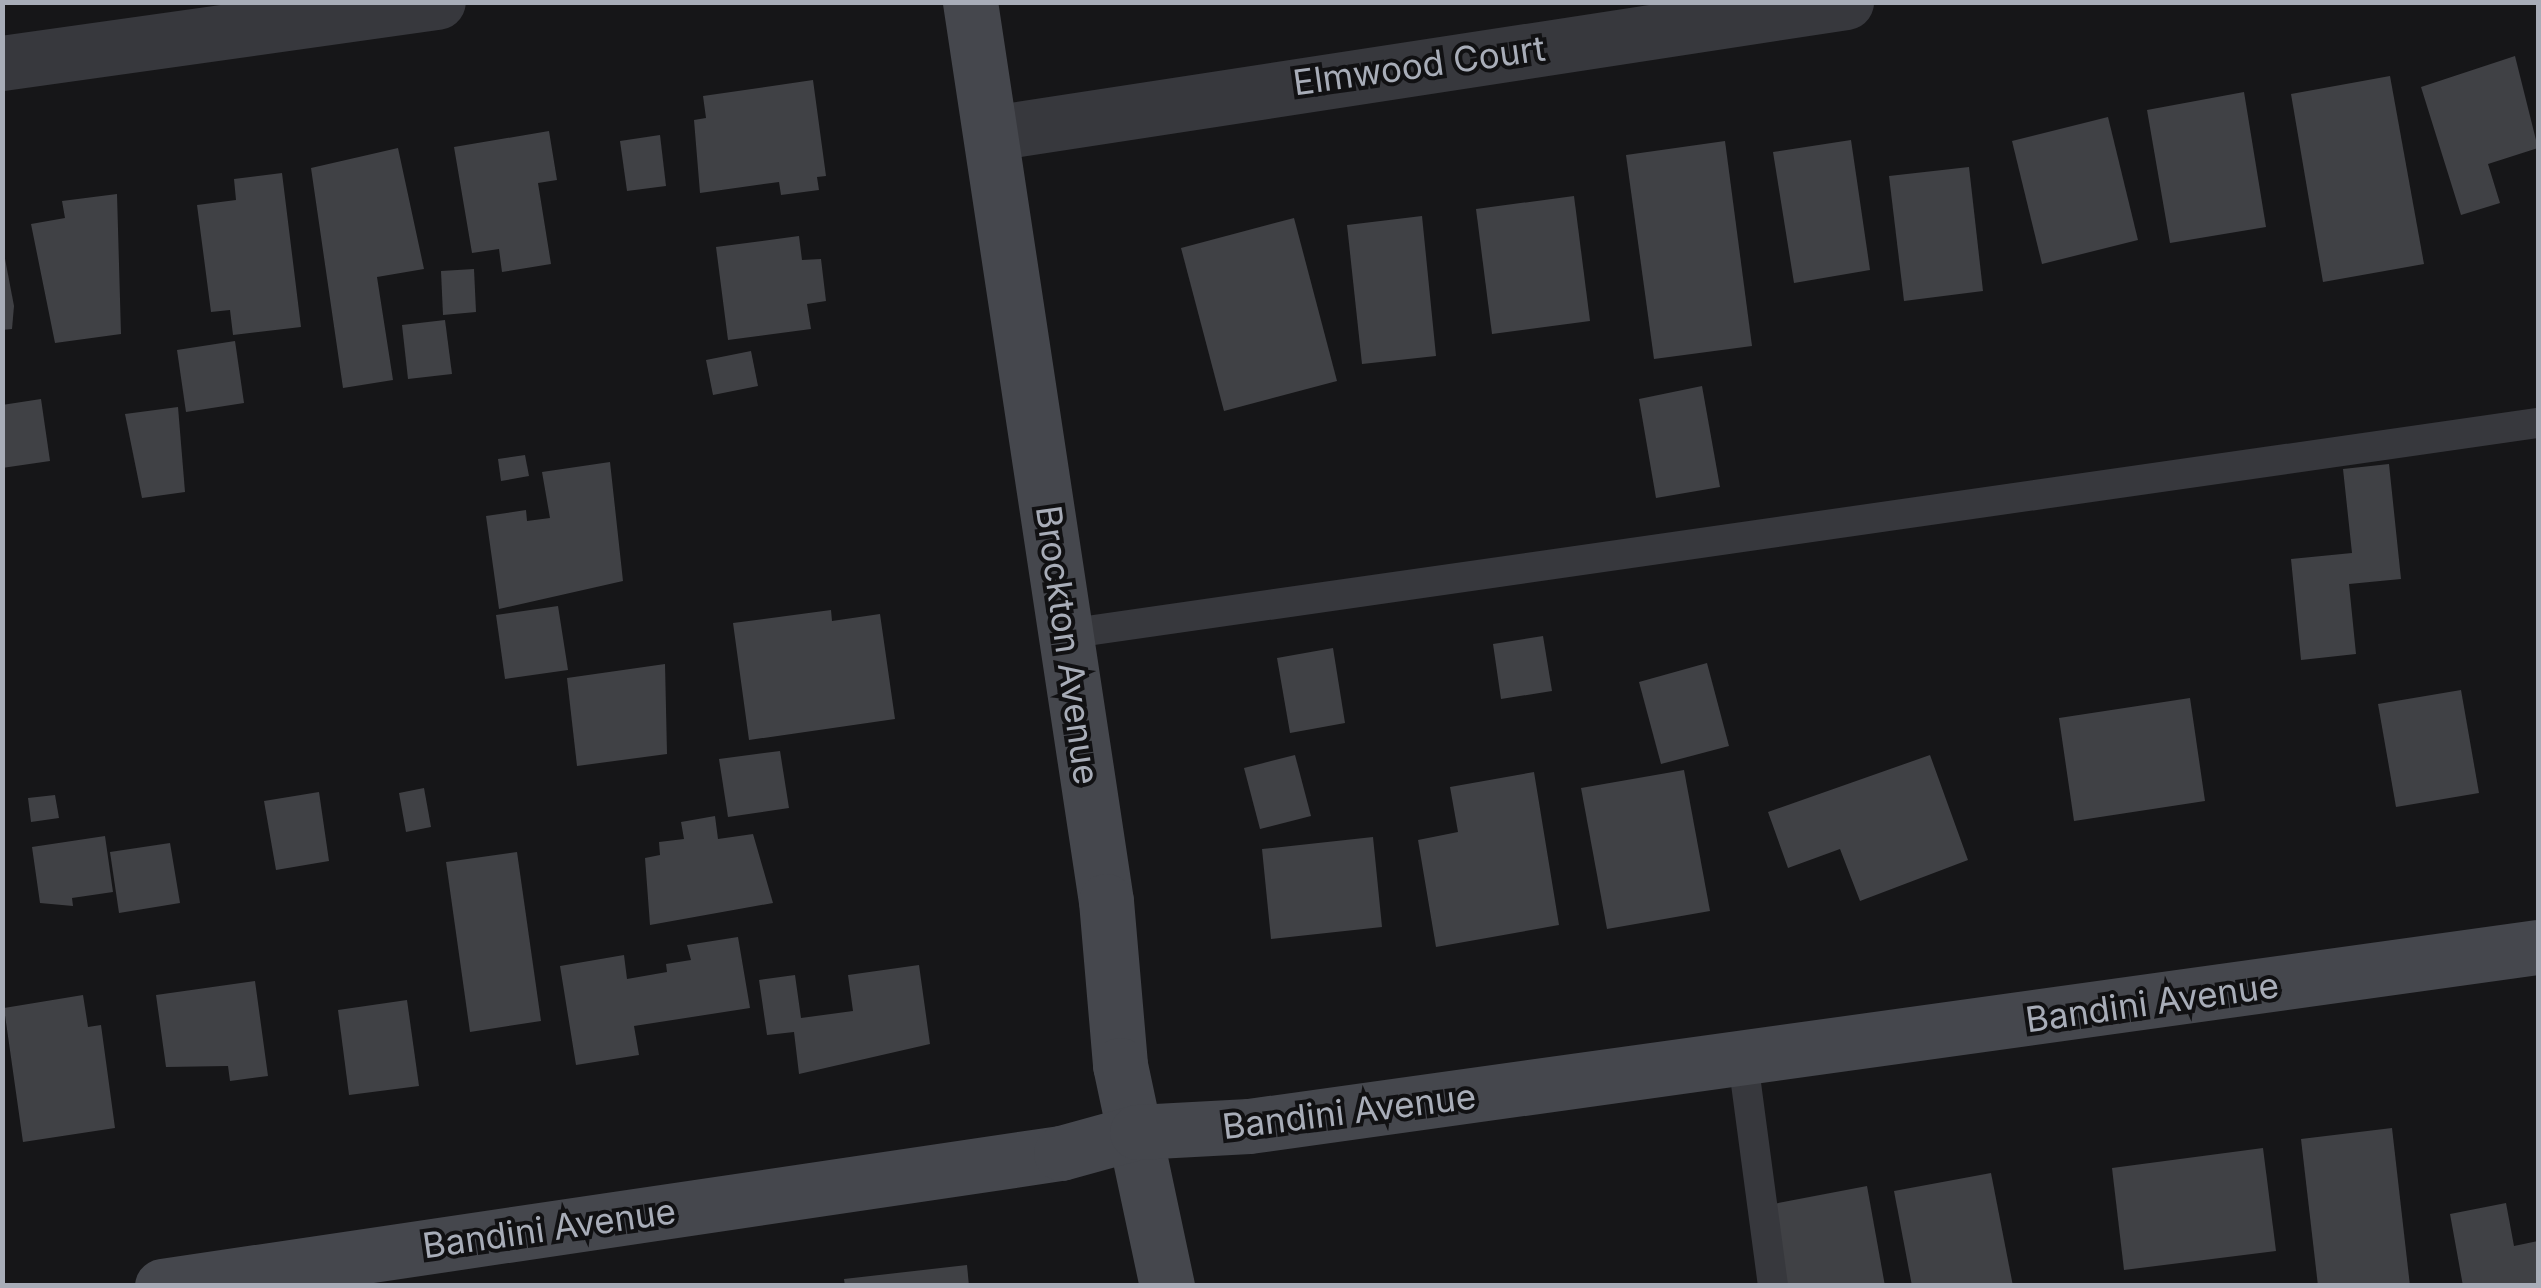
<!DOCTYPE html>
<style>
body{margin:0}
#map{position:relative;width:2541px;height:1288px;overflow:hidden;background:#161618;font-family:Inter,sans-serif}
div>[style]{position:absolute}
.building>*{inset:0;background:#404145}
.lane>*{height:30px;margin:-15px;padding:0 15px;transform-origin:15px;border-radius:15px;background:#37383d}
.street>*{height:55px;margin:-27.5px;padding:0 27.5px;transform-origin:27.5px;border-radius:27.5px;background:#37383d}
.secondary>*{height:55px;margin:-27.5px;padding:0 27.5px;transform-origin:27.5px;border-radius:27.5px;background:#45474d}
span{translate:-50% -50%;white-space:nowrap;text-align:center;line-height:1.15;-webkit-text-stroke:8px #111113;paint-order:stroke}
.street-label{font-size:35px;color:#a8adb8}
.frame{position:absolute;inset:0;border:5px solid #a8adb8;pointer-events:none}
</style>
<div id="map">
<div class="building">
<i style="clip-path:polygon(2515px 56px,2538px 148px,2488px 164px,2500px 203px,2461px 215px,2421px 87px)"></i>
<i style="clip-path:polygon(2390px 76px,2424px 264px,2323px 282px,2291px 94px)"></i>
<i style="clip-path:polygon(813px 80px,826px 176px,817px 177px,819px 190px,781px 195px,779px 182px,700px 193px,694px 120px,706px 118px,703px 96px)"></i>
<i style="clip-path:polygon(2244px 92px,2266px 227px,2170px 243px,2147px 110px)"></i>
<i style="clip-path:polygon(2108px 117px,2138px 240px,2042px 264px,2012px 141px)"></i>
<i style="clip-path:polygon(549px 131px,557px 180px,538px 183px,551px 264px,502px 272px,499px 249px,472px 253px,454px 147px)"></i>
<i style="clip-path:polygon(660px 135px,666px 186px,627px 191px,620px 141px)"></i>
<i style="clip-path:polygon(1851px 140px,1870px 270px,1794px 283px,1773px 152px)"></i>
<i style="clip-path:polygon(1725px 141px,1752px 346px,1654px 359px,1626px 155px)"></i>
<i style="clip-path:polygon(398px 148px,424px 269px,377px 277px,393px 380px,343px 388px,311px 168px)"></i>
<i style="clip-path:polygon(1969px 167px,1983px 291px,1904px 301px,1889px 176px)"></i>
<i style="clip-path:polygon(282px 173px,301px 327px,233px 335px,230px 310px,211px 312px,197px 205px,236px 200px,234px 179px)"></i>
<i style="clip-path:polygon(117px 194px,121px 334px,55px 343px,31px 224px,65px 218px,62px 201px)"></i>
<i style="clip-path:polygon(1574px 196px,1590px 321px,1492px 334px,1476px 209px)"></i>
<i style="clip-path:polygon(1422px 216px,1436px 356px,1362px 364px,1347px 225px)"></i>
<i style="clip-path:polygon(1294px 218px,1337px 381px,1224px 411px,1181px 248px)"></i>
<i style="clip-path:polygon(799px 236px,802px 260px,821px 259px,826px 301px,807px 304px,811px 329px,728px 340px,716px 247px)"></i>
<i style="clip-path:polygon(2px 243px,14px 306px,12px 329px,2px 330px)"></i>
<i style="clip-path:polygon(474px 269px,476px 312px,443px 315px,441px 271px)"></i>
<i style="clip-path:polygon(445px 320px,452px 374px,408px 379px,402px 325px)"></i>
<i style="clip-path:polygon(235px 341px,244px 403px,186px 412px,177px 350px)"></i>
<i style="clip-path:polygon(751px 351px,758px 386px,713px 395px,706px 360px)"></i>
<i style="clip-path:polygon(1702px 386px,1720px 487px,1656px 498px,1639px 399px)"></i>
<i style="clip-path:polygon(41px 399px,50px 461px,2px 468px,2px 405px)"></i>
<i style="clip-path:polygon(178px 407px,185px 492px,142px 498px,125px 414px)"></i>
<i style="clip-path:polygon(525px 455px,529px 476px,501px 481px,498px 459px)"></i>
<i style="clip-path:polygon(610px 462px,623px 581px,499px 609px,486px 516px,526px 510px,527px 521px,550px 518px,542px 472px)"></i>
<i style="clip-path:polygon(2389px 464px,2401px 579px,2349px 584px,2356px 654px,2301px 660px,2291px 559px,2352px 553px,2343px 469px)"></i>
<i style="clip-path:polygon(558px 606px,568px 670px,505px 679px,496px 615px)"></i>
<i style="clip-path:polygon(831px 610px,832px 621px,880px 614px,895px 719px,749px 740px,733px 623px)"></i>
<i style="clip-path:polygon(1543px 636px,1552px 691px,1501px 699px,1493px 644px)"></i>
<i style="clip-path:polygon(1333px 648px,1345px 723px,1290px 733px,1277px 658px)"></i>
<i style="clip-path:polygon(1707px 663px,1729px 746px,1661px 764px,1639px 682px)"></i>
<i style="clip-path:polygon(665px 664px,667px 754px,577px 766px,567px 678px)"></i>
<i style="clip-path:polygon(2461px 690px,2479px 793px,2396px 807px,2378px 704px)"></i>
<i style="clip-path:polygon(2190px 698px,2205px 801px,2074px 821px,2059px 718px)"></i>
<i style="clip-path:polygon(780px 751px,789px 808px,728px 817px,719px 759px)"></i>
<i style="clip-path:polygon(1295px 755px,1311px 816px,1260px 829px,1244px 768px)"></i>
<i style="clip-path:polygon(1930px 755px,1968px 860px,1860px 901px,1840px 849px,1788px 868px,1768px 812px)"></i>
<i style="clip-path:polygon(1684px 770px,1710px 911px,1607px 929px,1581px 788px)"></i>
<i style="clip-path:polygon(1534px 772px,1559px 925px,1436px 947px,1418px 840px,1458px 832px,1450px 787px)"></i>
<i style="clip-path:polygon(424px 788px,431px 827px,406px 832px,399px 793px)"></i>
<i style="clip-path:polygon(319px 792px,329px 861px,276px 870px,264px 801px)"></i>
<i style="clip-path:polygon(55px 795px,59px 818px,31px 822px,28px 798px)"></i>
<i style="clip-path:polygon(715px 816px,718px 839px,753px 834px,773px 903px,650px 925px,645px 858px,660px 855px,659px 842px,684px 839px,681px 822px)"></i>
<i style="clip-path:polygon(105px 836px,113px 892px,72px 898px,73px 906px,40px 903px,32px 847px)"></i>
<i style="clip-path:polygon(1373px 837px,1382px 927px,1271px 939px,1262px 849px)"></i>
<i style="clip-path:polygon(170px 843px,180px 903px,119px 913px,110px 852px)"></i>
<i style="clip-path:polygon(517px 852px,541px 1021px,470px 1032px,446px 862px)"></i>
<i style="clip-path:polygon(738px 937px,750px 1008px,634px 1026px,639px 1055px,576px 1065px,560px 966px,624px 955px,627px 979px,667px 972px,666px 964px,691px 960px,687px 945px)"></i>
<i style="clip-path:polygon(919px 965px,930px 1044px,799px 1074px,794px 1032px,767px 1035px,759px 980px,795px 975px,801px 1018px,853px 1011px,848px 975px)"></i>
<i style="clip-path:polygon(255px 981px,268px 1076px,230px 1081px,228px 1066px,166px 1067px,156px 995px)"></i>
<i style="clip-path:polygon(83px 995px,88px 1027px,101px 1025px,115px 1128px,23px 1142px,4px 1008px)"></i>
<i style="clip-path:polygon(407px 1000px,419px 1086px,349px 1095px,338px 1010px)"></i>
<i style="clip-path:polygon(2392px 1128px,2410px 1286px,2318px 1286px,2301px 1139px)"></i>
<i style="clip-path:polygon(2263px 1148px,2276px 1251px,2124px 1270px,2112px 1168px)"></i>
<i style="clip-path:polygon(1991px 1173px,2013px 1286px,1912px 1286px,1894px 1191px)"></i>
<i style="clip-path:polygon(1867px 1186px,1885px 1286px,1783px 1286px,1768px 1205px)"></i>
<i style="clip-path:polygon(2506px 1203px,2514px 1246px,2538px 1241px,2538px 1286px,2463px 1286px,2450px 1214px)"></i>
<i style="clip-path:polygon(967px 1265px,969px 1286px,845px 1286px,844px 1279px)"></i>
</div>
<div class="lane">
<i style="left:1066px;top:634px;width:1487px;rotate:-8.16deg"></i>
<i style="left:1743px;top:1061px;width:227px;rotate:82.4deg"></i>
</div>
<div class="street">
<i style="left:2px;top:63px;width:440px;rotate:-8deg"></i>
<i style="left:992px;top:133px;width:864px;rotate:-8.72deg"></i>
</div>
<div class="secondary">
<i style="left:970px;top:2px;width:909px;rotate:81.4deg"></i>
<i style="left:1106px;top:901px;width:165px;rotate:85.1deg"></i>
<i style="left:1120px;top:1065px;width:226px;rotate:78deg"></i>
<i style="left:162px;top:1286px;width:909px;rotate:-8.42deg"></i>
<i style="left:1061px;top:1153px;width:79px;rotate:-15.4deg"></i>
<i style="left:1137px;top:1132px;width:112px;rotate:-3.1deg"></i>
<i style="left:1249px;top:1126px;width:1301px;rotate:-7.91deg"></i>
</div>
<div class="street-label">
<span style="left:1419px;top:65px;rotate:-8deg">Elmwood Court</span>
<span style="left:1068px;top:645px;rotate:82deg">Brockton Avenue</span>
<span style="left:2152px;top:1002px;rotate:-8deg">Bandini Avenue</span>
<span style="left:1349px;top:1111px;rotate:-7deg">Bandini Avenue</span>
<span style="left:549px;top:1228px;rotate:-8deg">Bandini Avenue</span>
</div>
<div class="frame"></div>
</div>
